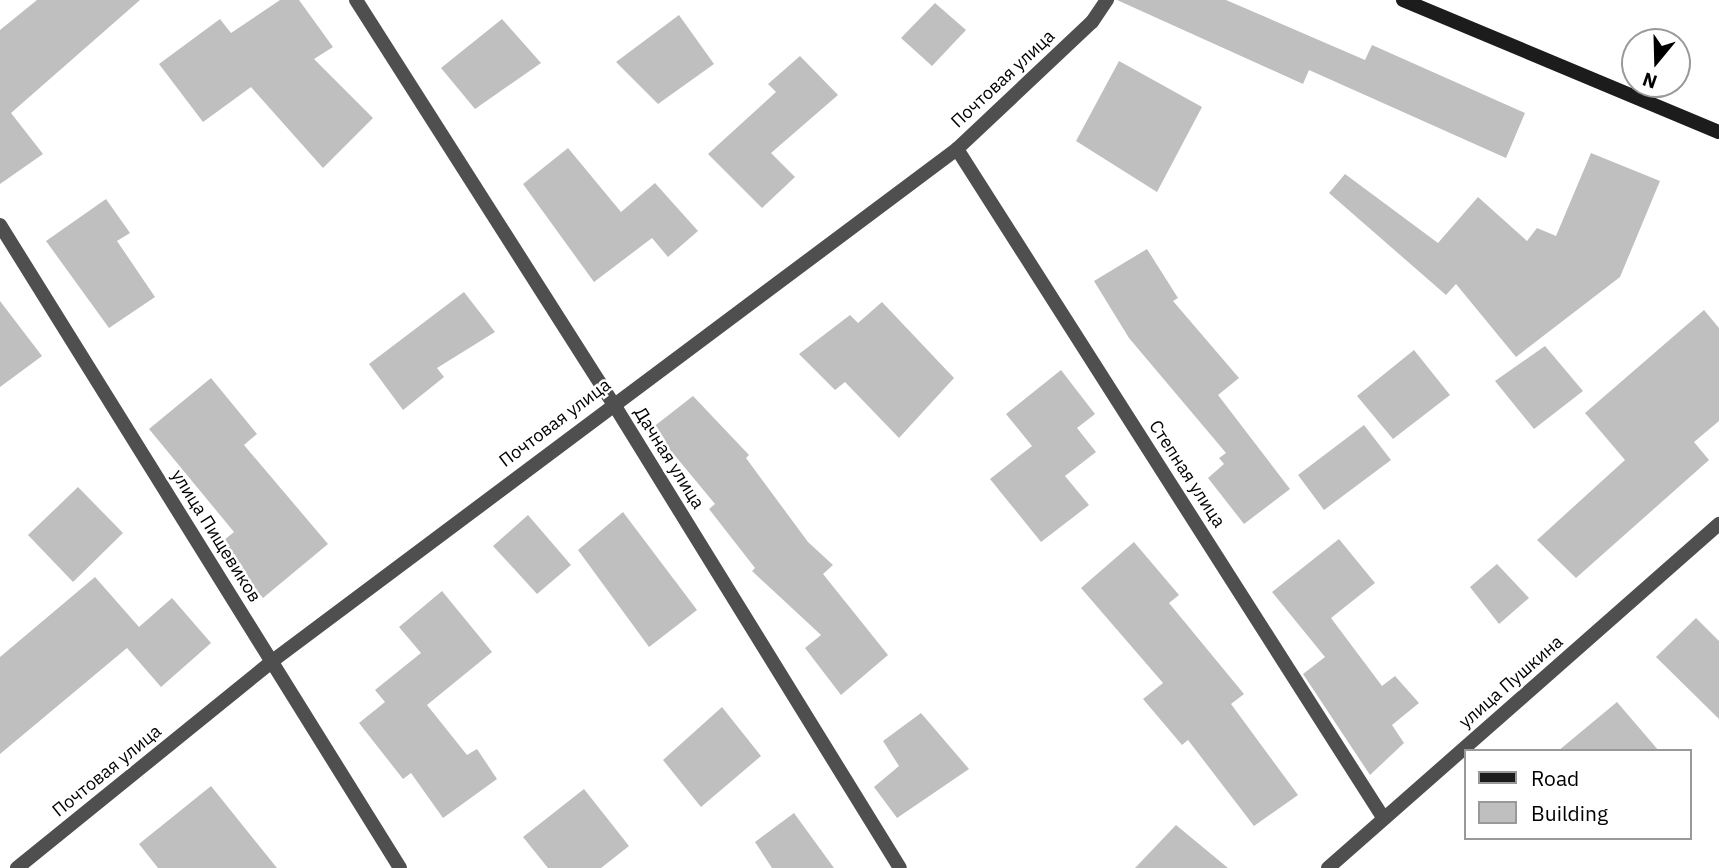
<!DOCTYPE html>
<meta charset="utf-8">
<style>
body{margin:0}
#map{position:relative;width:1719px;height:868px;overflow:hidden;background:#fff;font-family:"IBM Plex Sans",sans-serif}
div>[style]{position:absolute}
.building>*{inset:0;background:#bfbfbf}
.street>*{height:14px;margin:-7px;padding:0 7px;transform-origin:7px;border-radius:7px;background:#4f4f4f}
.secondary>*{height:14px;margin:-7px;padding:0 7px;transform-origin:7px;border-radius:7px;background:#1c1c1c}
span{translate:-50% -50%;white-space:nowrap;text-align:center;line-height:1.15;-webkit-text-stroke:5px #fff;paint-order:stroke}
.street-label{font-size:18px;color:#000}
.legend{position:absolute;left:1464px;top:749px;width:228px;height:91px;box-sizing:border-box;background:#fff;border:2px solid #999;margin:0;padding:9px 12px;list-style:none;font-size:21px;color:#000}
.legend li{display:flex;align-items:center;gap:14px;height:35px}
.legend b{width:35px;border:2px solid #999}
.north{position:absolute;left:1621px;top:28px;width:70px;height:70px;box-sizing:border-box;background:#fff;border:2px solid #999;border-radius:50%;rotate:199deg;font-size:19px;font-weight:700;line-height:28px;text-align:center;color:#000}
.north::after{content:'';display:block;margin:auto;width:24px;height:32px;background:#000;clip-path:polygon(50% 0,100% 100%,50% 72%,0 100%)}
</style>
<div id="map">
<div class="building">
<i style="clip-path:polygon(37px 0,140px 0,11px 113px,43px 154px,0 184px,0 30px)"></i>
<i style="clip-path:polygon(280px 0,299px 0,333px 47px,314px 59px,373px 118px,323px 168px,251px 87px,203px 122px,159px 64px,220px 19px,231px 33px)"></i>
<i style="clip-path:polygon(1117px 0,1226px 0,1365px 60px,1372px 45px,1525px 113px,1506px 158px,1309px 70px,1303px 84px)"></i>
<i style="clip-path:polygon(935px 3px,966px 30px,932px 66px,901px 38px)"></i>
<i style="clip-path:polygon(679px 15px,714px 64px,658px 104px,616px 62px)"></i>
<i style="clip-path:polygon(502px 19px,541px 63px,475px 109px,441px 68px)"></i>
<i style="clip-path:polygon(800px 56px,838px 95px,771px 153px,795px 177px,762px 208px,708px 154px,776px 92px,768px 84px)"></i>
<i style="clip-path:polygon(1119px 61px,1202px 107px,1157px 192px,1076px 141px)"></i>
<i style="clip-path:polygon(568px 148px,621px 212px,655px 183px,698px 231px,668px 257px,652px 238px,594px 282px,523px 184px)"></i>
<i style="clip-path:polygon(1591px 153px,1660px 181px,1620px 277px,1516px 357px,1456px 284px,1446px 295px,1329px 193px,1345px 174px,1438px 243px,1478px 197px,1527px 241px,1537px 228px,1556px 236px)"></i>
<i style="clip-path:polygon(106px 199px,130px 233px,117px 241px,155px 297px,109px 328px,46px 241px)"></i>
<i style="clip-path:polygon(1147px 249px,1178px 298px,1173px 301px,1239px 378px,1218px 395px,1290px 489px,1244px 524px,1208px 478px,1224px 464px,1219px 458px,1226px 453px,1129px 338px,1094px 281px)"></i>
<i style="clip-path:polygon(464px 292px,495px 332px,437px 368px,444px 377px,403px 410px,369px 364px)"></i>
<i style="clip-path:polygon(0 301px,42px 356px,0 387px)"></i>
<i style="clip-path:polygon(882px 302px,954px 378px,899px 438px,845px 382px,835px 390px,799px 354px,850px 315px,858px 323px)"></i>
<i style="clip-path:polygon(1704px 310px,1719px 328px,1719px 421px,1694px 442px,1709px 460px,1576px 578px,1537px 540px,1625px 460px,1585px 413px)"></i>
<i style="clip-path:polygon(1545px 346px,1583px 391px,1534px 429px,1495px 381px)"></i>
<i style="clip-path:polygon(1414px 350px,1450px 395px,1393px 439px,1357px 396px)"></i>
<i style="clip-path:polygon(1061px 370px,1095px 414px,1077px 428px,1096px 452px,1065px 476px,1089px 505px,1041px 542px,990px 479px,1032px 446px,1006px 414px)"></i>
<i style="clip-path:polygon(211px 378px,257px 434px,244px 445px,328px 544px,263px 598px,218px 545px,234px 532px,149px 429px)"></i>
<i style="clip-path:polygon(693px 396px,749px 455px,746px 458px,808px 542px,833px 565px,823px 574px,888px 655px,841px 695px,805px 648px,821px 635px,752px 571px,755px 568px,709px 509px,715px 504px,652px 428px)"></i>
<i style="clip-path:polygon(1364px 425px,1391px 460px,1324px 510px,1298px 475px)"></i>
<i style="clip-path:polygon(78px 487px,123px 533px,73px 582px,28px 535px)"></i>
<i style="clip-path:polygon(623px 512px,697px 610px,649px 647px,578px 550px)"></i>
<i style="clip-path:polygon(528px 515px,571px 565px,537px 594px,493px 546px)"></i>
<i style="clip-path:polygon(1339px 539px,1375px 583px,1331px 618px,1382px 686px,1395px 676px,1419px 703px,1392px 725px,1404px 743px,1370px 775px,1303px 674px,1325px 657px,1272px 592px)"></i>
<i style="clip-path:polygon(1134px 542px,1179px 595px,1169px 603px,1244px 694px,1231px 704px,1298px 795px,1254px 826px,1188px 740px,1182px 745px,1143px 699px,1163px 683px,1081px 588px)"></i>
<i style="clip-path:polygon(1497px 564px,1529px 598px,1499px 624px,1470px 587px)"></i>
<i style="clip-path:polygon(95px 577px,139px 627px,172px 598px,211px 643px,161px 687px,127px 648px,0 754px,0 657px)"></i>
<i style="clip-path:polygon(442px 591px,492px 652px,427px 705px,467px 755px,477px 749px,497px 779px,443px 818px,411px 773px,403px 779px,359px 723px,385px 702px,375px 690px,421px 653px,399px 627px)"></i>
<i style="clip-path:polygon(1696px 618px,1719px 641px,1719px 719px,1656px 657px)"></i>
<i style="clip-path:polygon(1617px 702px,1659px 751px,1558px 751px)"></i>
<i style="clip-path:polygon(722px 707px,761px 756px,701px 807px,663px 760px)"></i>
<i style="clip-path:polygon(921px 713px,969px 769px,897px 818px,874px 787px,899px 766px,883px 741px)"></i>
<i style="clip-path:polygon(211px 786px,277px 868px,158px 868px,139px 844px)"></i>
<i style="clip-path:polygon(584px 789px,629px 846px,601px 868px,548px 868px,523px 837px)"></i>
<i style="clip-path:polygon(794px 813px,834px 868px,772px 868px,755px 842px)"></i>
<i style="clip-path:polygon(1176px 825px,1228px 868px,1135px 868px)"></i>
</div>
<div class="street">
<i style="left:356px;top:0;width:478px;rotate:57.5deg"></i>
<i style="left:613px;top:403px;width:546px;rotate:58.32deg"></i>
<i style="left:957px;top:149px;width:794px;rotate:57.49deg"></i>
<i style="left:0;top:225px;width:757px;rotate:58.11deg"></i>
<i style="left:17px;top:868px;width:327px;rotate:-39deg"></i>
<i style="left:271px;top:662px;width:857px;rotate:-36.79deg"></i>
<i style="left:957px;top:149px;width:185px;rotate:-43.3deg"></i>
<i style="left:1092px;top:22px;width:27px;rotate:-56deg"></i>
<i style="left:1328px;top:868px;width:521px;rotate:-41.34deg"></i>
</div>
<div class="secondary">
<i style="left:1403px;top:0;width:342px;rotate:22.7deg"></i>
</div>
<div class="street-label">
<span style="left:1003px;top:79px;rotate:-43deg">Почтовая улица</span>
<span style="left:555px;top:423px;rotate:-37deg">Почтовая улица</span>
<span style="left:669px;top:458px;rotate:58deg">Дачная улица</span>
<span style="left:1187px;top:474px;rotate:57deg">Степная улица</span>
<span style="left:216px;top:536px;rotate:58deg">улица Пищевиков</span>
<span style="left:1511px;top:682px;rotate:-41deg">улица Пушкина</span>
<span style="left:107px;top:771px;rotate:-39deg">Почтовая улица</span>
</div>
<ul class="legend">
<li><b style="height:9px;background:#1c1c1c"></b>Road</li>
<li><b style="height:19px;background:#bfbfbf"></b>Building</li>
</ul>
<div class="north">N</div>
</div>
